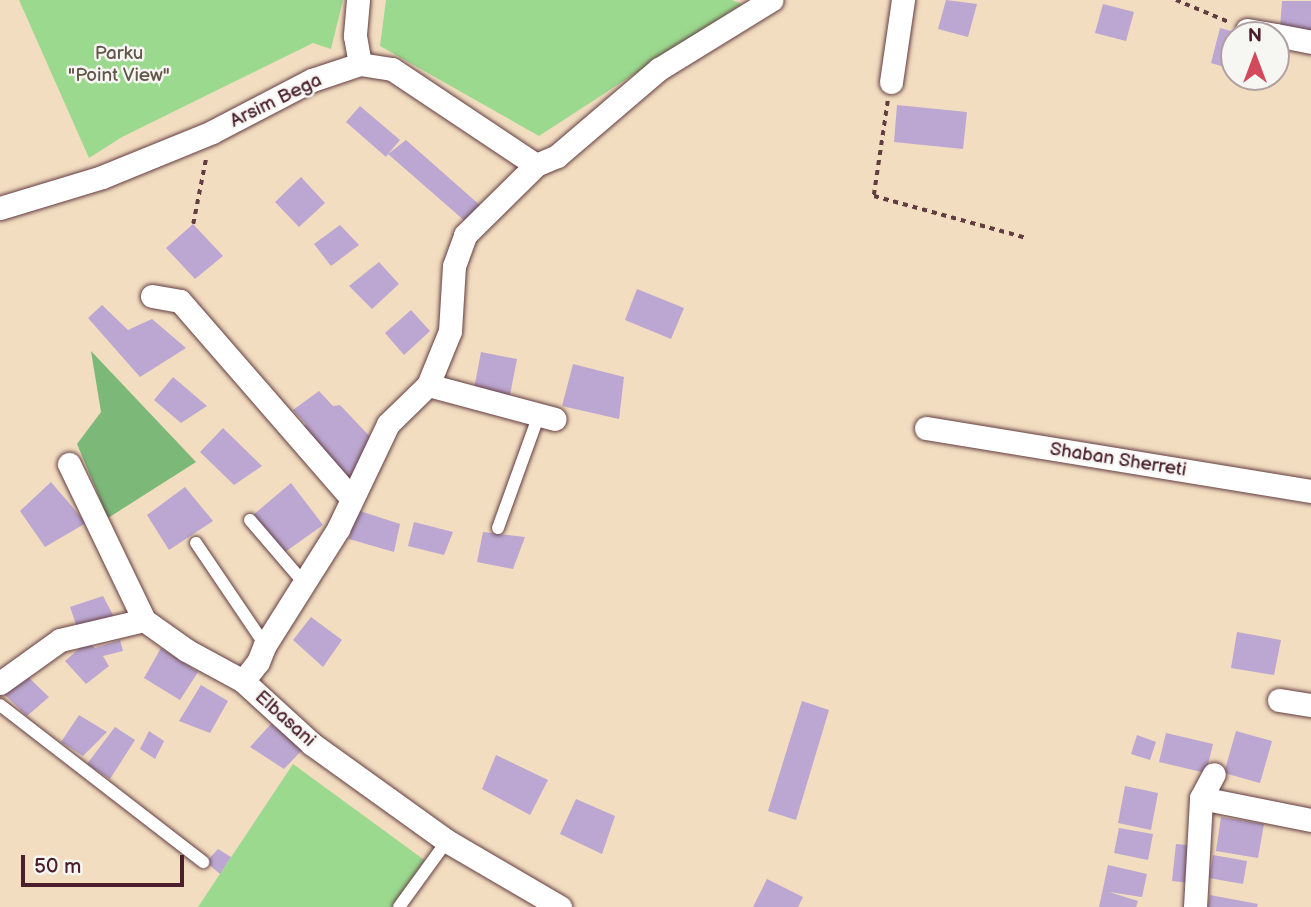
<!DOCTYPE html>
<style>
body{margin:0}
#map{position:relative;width:1311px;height:907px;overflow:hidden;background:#f2ddc0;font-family:"Balsamiq Sans",sans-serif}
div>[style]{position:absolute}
.green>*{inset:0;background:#9bd98e}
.forest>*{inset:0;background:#7cb979}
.building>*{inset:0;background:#bba7d1}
.path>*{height:3.5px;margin-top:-1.75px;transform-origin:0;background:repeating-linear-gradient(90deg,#633c41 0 5px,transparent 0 10px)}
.roads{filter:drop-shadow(0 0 2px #633c41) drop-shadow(0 0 2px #633c41)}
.lane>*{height:12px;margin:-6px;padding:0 6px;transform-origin:6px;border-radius:6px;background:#fff}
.street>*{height:23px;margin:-11.5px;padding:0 11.5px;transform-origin:11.5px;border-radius:11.5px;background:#fff}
span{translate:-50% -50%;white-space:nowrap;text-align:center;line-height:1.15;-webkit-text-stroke:5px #f6f6f2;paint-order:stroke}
.park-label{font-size:19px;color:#625749}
.street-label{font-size:19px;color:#4a1f2b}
.north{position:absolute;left:1220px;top:21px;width:70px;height:70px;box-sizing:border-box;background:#f6f6f2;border:2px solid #b1a0a2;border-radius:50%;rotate:0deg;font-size:19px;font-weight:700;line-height:28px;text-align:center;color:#4a1f2b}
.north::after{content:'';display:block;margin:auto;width:24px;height:32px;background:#d1495b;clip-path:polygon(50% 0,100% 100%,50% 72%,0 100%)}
.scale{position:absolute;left:21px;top:855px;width:163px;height:32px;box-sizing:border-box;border:4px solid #4a1f2b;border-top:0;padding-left:9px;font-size:21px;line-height:24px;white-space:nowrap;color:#4a1f2b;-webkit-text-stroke:5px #f6f6f2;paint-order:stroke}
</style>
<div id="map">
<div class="green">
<i style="clip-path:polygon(19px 0,343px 0,331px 49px,313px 43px,122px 137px,89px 158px)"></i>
<i style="clip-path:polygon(386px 0,732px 0,742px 4px,539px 136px,380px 46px)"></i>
<i style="clip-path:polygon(293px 764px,427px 862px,393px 907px,198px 907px)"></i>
</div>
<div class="forest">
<i style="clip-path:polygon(91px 351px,196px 462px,108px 518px,77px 444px,101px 412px)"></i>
</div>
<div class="building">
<i style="clip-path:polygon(946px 0,977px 4px,968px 37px,938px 29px)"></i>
<i style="clip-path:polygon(1282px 1px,1311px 1px,1311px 30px,1280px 29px)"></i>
<i style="clip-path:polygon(1103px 4px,1134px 12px,1126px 41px,1095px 33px)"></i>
<i style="clip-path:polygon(1220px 28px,1242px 34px,1234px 35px,1234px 70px,1211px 63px)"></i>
<i style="clip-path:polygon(897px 105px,967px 112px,963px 149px,894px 142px)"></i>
<i style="clip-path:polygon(360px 106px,400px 140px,388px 154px,406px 140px,482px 207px,466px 222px,388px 154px,386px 157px,346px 122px)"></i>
<i style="clip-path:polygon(301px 177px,325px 203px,299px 227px,275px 202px)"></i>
<i style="clip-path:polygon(193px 224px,223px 256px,195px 279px,166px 248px)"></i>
<i style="clip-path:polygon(340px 225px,359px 245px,331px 266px,314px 244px)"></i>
<i style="clip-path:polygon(379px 262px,399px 284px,372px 309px,349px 286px)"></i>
<i style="clip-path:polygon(637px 289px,684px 308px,671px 339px,625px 320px)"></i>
<i style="clip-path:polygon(102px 305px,128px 330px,152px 319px,186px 348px,140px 377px,88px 318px)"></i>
<i style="clip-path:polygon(411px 310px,430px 331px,404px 355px,385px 333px)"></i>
<i style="clip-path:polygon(481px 352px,517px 359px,510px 395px,474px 389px)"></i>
<i style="clip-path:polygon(573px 364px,624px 377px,619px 419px,562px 406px)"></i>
<i style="clip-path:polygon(173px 377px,207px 406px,181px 423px,154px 400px)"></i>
<i style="clip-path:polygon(319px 391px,333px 406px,340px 405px,375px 442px,360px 471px,346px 483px,302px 429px,306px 424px,293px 410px)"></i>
<i style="clip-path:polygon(223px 428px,262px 466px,234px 485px,200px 452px)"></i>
<i style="clip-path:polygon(51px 482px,86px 523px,45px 547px,20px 511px)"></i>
<i style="clip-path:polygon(291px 483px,323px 525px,285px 552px,253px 515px)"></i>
<i style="clip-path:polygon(185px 487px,213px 521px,169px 550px,147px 515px)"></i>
<i style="clip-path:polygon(357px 510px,400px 524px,394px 552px,349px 539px)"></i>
<i style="clip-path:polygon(414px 522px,453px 532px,444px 555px,408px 546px)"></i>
<i style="clip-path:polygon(483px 532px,525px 537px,513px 569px,477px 562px)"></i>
<i style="clip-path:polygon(103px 596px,115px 619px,77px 627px,70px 607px)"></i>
<i style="clip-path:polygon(311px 617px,342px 640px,323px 667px,293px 640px)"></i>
<i style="clip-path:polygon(1237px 632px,1281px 640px,1274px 675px,1231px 668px)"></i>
<i style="clip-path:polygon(120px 640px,123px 651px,103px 656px,109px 666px,86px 684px,65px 661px,88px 641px,95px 648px)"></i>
<i style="clip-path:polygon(161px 648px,198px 672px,180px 700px,144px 678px)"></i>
<i style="clip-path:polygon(25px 674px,49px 697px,27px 716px,4px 694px)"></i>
<i style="clip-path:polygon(201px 685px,228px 701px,210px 733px,179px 721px)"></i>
<i style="clip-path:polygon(802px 701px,829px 710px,796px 820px,768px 811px)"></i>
<i style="clip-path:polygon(79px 715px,107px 732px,83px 756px,61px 742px)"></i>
<i style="clip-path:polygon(271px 724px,304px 748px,284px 769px,250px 747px)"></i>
<i style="clip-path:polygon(115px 727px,135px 740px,110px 779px,87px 764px)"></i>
<i style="clip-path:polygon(149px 731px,164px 741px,155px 759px,140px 749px)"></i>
<i style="clip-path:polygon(1236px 731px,1272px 741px,1260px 783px,1224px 773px)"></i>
<i style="clip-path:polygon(1166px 733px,1213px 744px,1206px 773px,1159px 762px)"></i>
<i style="clip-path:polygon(1137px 735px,1156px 742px,1150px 760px,1131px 754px)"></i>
<i style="clip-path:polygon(496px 755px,548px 780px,530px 815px,482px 789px)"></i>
<i style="clip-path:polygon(1125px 786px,1158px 793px,1151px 830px,1118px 823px)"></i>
<i style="clip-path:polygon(576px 799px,615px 816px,602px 854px,560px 834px)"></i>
<i style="clip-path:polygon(1221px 817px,1264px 824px,1258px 858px,1216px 851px)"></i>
<i style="clip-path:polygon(1119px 828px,1153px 834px,1148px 860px,1114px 853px)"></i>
<i style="clip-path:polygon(1176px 844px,1195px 846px,1191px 883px,1172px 881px)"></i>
<i style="clip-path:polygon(218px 849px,231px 857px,220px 874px,206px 862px)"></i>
<i style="clip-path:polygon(1213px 855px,1247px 861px,1243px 884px,1209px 878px)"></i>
<i style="clip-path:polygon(1108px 865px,1147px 874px,1142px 897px,1109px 892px,1138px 901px,1136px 907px,1099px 907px)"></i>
<i style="clip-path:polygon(767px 879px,803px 897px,798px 907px,753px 907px)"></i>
<i style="clip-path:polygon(1210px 895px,1258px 904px,1257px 907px,1208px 907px)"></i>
</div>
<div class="path">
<i style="left:1176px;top:0;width:57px;rotate:22.5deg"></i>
<i style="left:888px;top:101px;width:96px;rotate:98.4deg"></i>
<i style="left:874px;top:196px;width:159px;rotate:15.4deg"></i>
<i style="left:193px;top:224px;width:67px;rotate:-78.9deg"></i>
</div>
<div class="roads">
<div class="lane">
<i style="left:250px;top:520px;width:83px;rotate:49.4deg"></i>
<i style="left:498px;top:528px;width:120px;rotate:-70.1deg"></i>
<i style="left:196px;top:543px;width:123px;rotate:55.9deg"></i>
<i style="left:0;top:705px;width:257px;rotate:37.7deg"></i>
<i style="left:399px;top:907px;width:82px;rotate:-54deg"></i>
</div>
<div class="street">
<i style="left:358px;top:0;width:36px;rotate:95deg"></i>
<i style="left:355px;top:36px;width:28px;rotate:80deg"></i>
<i style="left:1247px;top:30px;width:28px;rotate:10deg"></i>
<i style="left:1276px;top:35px;width:36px;rotate:11deg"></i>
<i style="left:891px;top:82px;width:83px;rotate:-81.7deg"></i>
<i style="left:0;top:208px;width:107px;rotate:-16.9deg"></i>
<i style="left:102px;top:177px;width:119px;rotate:-22.2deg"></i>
<i style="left:212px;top:132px;width:113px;rotate:-27.5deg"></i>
<i style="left:312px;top:80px;width:51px;rotate:-18.4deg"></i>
<i style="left:360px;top:64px;width:32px;rotate:9deg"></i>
<i style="left:392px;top:69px;width:173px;rotate:33.7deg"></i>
<i style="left:152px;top:296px;width:28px;rotate:10deg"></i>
<i style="left:180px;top:301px;width:261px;rotate:49deg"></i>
<i style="left:428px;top:385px;width:131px;rotate:15deg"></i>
<i style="left:926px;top:428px;width:390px;rotate:9.3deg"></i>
<i style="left:69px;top:464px;width:173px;rotate:64.3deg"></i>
<i style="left:243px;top:681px;width:24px;rotate:-52deg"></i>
<i style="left:258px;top:662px;width:18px;rotate:-68deg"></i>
<i style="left:265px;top:645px;width:137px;rotate:-57.8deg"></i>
<i style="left:338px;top:529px;width:116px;rotate:-64.5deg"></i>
<i style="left:388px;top:424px;width:56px;rotate:-44.3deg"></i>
<i style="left:428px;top:385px;width:58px;rotate:-67.8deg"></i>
<i style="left:450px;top:331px;width:65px;rotate:-86.5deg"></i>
<i style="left:454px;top:266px;width:33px;rotate:-70deg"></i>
<i style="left:465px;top:235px;width:100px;rotate:-44.6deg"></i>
<i style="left:536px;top:165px;width:23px;rotate:-23deg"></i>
<i style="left:557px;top:156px;width:134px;rotate:-40.5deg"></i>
<i style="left:659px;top:69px;width:132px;rotate:-31.6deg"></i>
<i style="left:0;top:683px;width:74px;rotate:-35.6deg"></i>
<i style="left:60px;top:640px;width:86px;rotate:-13.4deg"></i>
<i style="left:144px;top:620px;width:52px;rotate:35.5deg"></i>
<i style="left:186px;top:650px;width:65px;rotate:28.5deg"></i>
<i style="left:243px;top:681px;width:93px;rotate:42.4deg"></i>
<i style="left:312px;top:744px;width:166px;rotate:35.7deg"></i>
<i style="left:447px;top:841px;width:131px;rotate:30.3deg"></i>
<i style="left:1279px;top:700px;width:32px;rotate:9deg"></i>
<i style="left:1201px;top:798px;width:112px;rotate:11.3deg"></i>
<i style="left:1195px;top:907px;width:109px;rotate:-86.8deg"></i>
<i style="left:1201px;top:798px;width:27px;rotate:-62deg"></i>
</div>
</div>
<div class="park-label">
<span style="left:119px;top:65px">Parku<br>"Point View"</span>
</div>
<div class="street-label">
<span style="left:276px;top:101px;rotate:-26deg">Arsim Bega</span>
<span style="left:1118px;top:460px;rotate:9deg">Shaban Sherreti</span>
<span style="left:285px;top:719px;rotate:42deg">Elbasani</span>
</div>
<div class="north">N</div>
<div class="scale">50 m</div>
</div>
